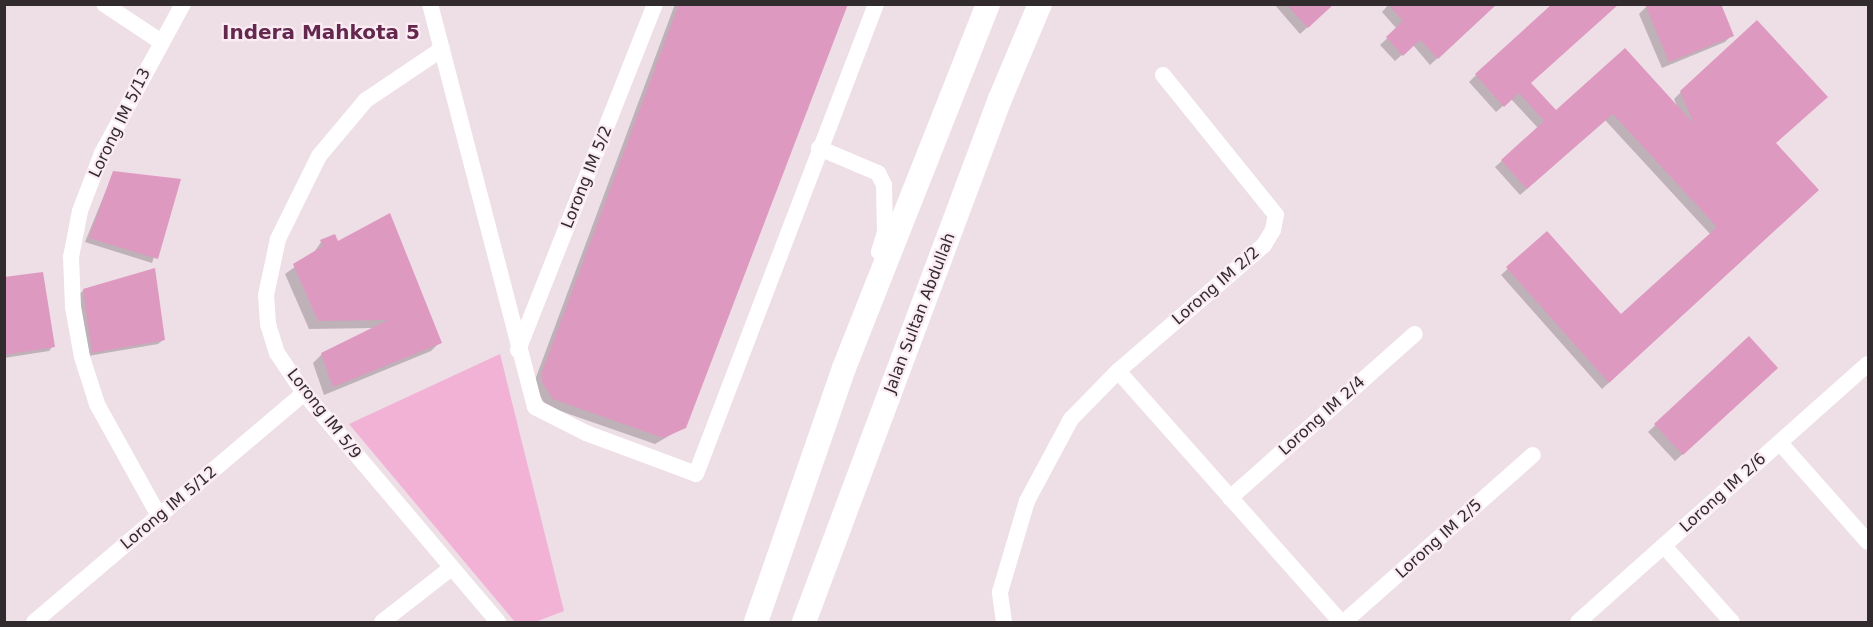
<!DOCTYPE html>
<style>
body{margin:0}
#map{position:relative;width:1873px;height:627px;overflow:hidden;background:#eedee6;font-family:"DejaVu Sans",sans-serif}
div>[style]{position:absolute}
.green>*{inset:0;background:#f2b2d5}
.shadow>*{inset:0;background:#0003}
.building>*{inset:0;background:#de99c0}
.minor>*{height:16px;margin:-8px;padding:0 8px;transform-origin:8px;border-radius:8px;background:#fff}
.secondary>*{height:24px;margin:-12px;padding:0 12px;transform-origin:12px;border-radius:12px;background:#fff}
span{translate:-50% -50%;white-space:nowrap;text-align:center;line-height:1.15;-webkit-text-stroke:4.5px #fbebf3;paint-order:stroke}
.street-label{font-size:16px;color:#312b2e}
.quarter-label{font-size:20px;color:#64274d;font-weight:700}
.frame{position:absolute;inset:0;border:6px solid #312b2e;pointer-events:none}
</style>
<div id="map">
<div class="green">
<i style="clip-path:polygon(500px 354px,564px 611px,535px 622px,515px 622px,349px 424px)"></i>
</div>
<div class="shadow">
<i style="clip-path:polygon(675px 4px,846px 4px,684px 427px,655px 444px,546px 406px,536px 389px,535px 380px)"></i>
<i style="clip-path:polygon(1274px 4px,1333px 4px,1300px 34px)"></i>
<i style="clip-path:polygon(1389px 4px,1496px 4px,1430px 65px,1413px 45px,1395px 61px,1380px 45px,1397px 29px,1382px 12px)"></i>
<i style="clip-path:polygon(1646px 7px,1732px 35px,1725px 42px,1662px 68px,1639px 14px)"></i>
<i style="clip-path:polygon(1476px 75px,1530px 83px,1556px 112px,1678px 108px,1674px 99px,1681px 92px,1774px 143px,1810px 197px,1602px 389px,1501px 275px,1547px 233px,1621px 316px,1711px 235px,1605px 120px,1520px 195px,1495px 167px,1538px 128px,1511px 99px,1496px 112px,1469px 82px)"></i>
<i style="clip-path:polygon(113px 173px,179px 180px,152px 263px,85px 242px)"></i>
<i style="clip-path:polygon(321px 242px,337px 243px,440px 342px,431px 351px,324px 395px,313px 363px,322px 354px,374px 328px,309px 329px,285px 274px,313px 254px)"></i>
<i style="clip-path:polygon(4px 278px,53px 346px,49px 351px,4px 358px)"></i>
<i style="clip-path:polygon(84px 290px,163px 340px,158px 344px,88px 356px,79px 294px)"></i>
<i style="clip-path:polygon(1749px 338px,1770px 375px,1675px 461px,1648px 432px)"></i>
</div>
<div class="building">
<i style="clip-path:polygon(679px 4px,848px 4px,686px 428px,663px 438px,553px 399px,542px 382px,542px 372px)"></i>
<i style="clip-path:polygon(1286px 4px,1334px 4px,1308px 28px)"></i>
<i style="clip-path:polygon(1388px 4px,1497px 4px,1438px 59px,1420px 40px,1403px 56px,1386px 37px,1403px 21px)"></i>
<i style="clip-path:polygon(1552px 4px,1619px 4px,1531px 83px,1556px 110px,1625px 48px,1694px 124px,1680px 91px,1757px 20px,1828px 97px,1776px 143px,1819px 190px,1609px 383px,1506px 267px,1547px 231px,1621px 314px,1717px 227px,1613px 114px,1527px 189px,1501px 160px,1544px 121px,1519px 93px,1504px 107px,1475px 74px)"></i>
<i style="clip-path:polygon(1645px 4px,1721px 4px,1734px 36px,1669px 62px)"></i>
<i style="clip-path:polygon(113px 171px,181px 179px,158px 259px,89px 238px)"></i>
<i style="clip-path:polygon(390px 213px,442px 343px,333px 387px,321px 353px,388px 320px,318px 321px,293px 264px,323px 246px,320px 240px,335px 234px,338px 241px)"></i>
<i style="clip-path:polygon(155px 268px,165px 340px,92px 353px,83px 289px)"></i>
<i style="clip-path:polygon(43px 272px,55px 347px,4px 355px,4px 277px)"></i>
<i style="clip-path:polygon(1749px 336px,1778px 368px,1683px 455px,1654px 424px)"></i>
</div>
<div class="minor">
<i style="left:104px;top:4px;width:67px;rotate:33.5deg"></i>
<i style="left:430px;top:4px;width:416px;rotate:75.4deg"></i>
<i style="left:535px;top:407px;width:57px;rotate:27deg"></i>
<i style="left:586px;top:433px;width:117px;rotate:20.4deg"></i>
<i style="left:696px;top:474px;width:503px;rotate:-69.04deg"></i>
<i style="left:442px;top:49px;width:92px;rotate:146.1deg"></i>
<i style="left:366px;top:100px;width:73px;rotate:130deg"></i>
<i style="left:319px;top:156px;width:93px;rotate:116.3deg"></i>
<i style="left:278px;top:239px;width:57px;rotate:102.1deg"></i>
<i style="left:266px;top:295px;width:29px;rotate:86deg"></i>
<i style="left:268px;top:324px;width:30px;rotate:73deg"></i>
<i style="left:277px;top:353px;width:48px;rotate:56deg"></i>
<i style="left:304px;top:393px;width:300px;rotate:49.7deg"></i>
<i style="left:819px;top:148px;width:64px;rotate:23deg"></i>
<i style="left:878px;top:173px;width:13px;rotate:63deg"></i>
<i style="left:884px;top:185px;width:47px;rotate:88.8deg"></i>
<i style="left:885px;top:232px;width:21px;rotate:107deg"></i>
<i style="left:518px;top:350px;width:372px;rotate:-68.4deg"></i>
<i style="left:1118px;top:371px;width:336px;rotate:48.4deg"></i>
<i style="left:1780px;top:443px;width:132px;rotate:48.4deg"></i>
<i style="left:1230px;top:498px;width:247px;rotate:-41.6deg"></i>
<i style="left:159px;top:516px;width:128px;rotate:-119deg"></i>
<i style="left:97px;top:404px;width:49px;rotate:-107.7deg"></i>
<i style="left:82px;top:357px;width:51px;rotate:-100.2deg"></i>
<i style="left:73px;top:307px;width:50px;rotate:-92.3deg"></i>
<i style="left:71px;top:257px;width:47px;rotate:-78.9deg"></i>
<i style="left:80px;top:211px;width:62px;rotate:-69.2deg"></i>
<i style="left:102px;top:153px;width:170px;rotate:-61.5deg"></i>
<i style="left:1664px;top:546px;width:102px;rotate:48.2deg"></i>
<i style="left:34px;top:622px;width:354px;rotate:-40.3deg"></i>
<i style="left:382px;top:622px;width:88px;rotate:-38deg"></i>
<i style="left:1004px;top:622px;width:30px;rotate:-98deg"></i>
<i style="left:1000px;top:592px;width:95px;rotate:-73.5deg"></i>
<i style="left:1027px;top:501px;width:93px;rotate:-61.8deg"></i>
<i style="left:1071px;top:419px;width:67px;rotate:-45.6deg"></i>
<i style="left:1118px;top:371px;width:193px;rotate:-40.8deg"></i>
<i style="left:1264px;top:245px;width:17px;rotate:-59deg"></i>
<i style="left:1273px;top:230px;width:15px;rotate:-79deg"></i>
<i style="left:1276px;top:215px;width:180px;rotate:-128.9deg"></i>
<i style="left:1344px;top:622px;width:252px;rotate:-41.5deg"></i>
<i style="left:1578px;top:622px;width:388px;rotate:-41.7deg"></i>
</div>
<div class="secondary">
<i style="left:756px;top:622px;width:269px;rotate:-70.9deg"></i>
<i style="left:844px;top:368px;width:391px;rotate:-68.4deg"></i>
<i style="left:804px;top:622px;width:559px;rotate:-69.46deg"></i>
<i style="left:1000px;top:99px;width:103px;rotate:-67.2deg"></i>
</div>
<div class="street-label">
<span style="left:120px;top:123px;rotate:-64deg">Lorong IM 5/13</span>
<span style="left:587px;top:177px;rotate:-68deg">Lorong IM 5/2</span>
<span style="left:1216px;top:286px;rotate:-41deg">Lorong IM 2/2</span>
<span style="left:920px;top:313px;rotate:-69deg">Jalan Sultan Abdullah</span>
<span style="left:324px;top:414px;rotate:52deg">Lorong IM 5/9</span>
<span style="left:1322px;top:416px;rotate:-42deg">Lorong IM 2/4</span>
<span style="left:1723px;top:493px;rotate:-42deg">Lorong IM 2/6</span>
<span style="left:169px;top:508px;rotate:-40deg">Lorong IM 5/12</span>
<span style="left:1439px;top:539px;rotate:-42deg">Lorong IM 2/5</span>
</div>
<div class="quarter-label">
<span style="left:321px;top:32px">Indera Mahkota 5</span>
</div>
<div class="frame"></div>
</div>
